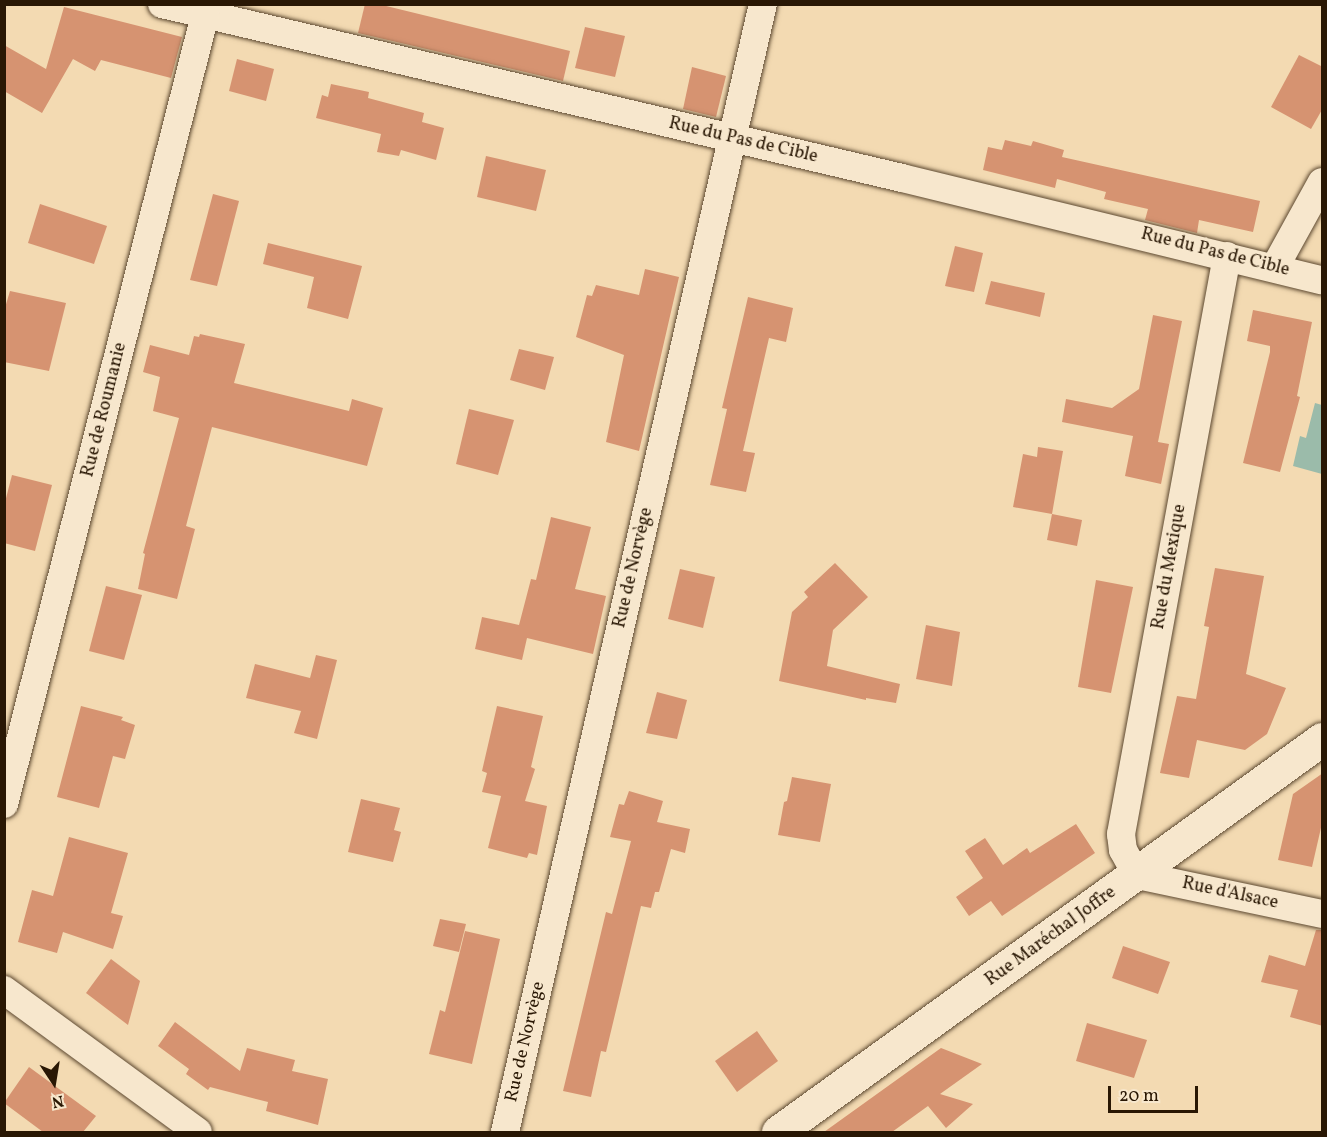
<!DOCTYPE html>
<meta charset="utf-8">
<style>
body{margin:0}
#map{position:relative;width:1327px;height:1137px;overflow:hidden;background:#f3dab2;font-family:Vollkorn,serif}
div>[style]{position:absolute}
.water>*{inset:0;background:#9bbbaa}
.building>*{inset:0;background:#d69371}
.roads{filter:drop-shadow(0 0 2px #5c4830) drop-shadow(0 0 2px #5c4830)}
.street>*{height:28px;margin:-14px;padding:0 14px;transform-origin:14px;border-radius:14px;background:#f7e7cd}
.secondary>*{height:33px;margin:-16.5px;padding:0 16.5px;transform-origin:16.5px;border-radius:16.5px;background:#f7e7cd}
span{translate:-50% -50%;white-space:nowrap;text-align:center;line-height:1.15;-webkit-text-stroke:4.5px #f7e7cd;paint-order:stroke}
.street-label{font-size:18px;color:#291704}
.frame{position:absolute;inset:0;border:6px solid #291704;pointer-events:none}
.north{position:absolute;left:24px;top:1053px;width:60px;height:60px;-webkit-text-stroke:4px #f7e7cd;paint-order:stroke;rotate:168deg;font-size:16px;font-weight:700;line-height:24px;text-align:center;color:#291704}
.north::after{content:'';display:block;margin:auto;width:21px;height:27px;background:#291704;clip-path:polygon(50% 0,100% 100%,50% 72%,0 100%)}
.scale{position:absolute;left:1108px;top:1086px;width:90px;height:27px;box-sizing:border-box;border:3px solid #291704;border-top:0;padding-left:8px;font-size:18px;line-height:21px;white-space:nowrap;color:#291704;-webkit-text-stroke:4px #f7e7cd;paint-order:stroke}
</style>
<div id="map">
<div class="water">
<i style="clip-path:polygon(1315px 403px,1322px 405px,1322px 474px,1293px 466px,1300px 436px,1306px 438px)"></i>
</div>
<div class="building">
<i style="clip-path:polygon(365px 4px,378px 4px,570px 51px,563px 81px,358px 33px)"></i>
<i style="clip-path:polygon(64px 7px,182px 37px,171px 78px,101px 60px,95px 71px,73px 59px,42px 113px,4px 91px,4px 45px,46px 69px)"></i>
<i style="clip-path:polygon(585px 27px,625px 36px,615px 77px,575px 68px)"></i>
<i style="clip-path:polygon(1299px 55px,1323px 67px,1323px 108px,1311px 129px,1271px 107px)"></i>
<i style="clip-path:polygon(237px 59px,274px 69px,266px 101px,229px 91px)"></i>
<i style="clip-path:polygon(692px 67px,726px 76px,716px 117px,683px 109px)"></i>
<i style="clip-path:polygon(331px 84px,369px 92px,368px 98px,424px 113px,422px 122px,444px 128px,436px 160px,401px 150px,399px 156px,377px 152px,381px 134px,316px 118px,322px 95px,328px 97px)"></i>
<i style="clip-path:polygon(1005px 140px,1031px 146px,1033px 141px,1064px 150px,1062px 157px,1260px 201px,1253px 232px,1199px 220px,1197px 233px,1145px 220px,1148px 209px,1104px 199px,1106px 192px,1057px 179px,1055px 188px,983px 170px,988px 147px,1002px 150px)"></i>
<i style="clip-path:polygon(486px 156px,546px 170px,536px 211px,477px 197px)"></i>
<i style="clip-path:polygon(213px 194px,239px 201px,217px 286px,190px 280px)"></i>
<i style="clip-path:polygon(40px 204px,107px 226px,94px 264px,28px 243px)"></i>
<i style="clip-path:polygon(268px 243px,362px 266px,348px 319px,307px 308px,314px 277px,263px 264px)"></i>
<i style="clip-path:polygon(955px 246px,983px 253px,974px 292px,945px 286px)"></i>
<i style="clip-path:polygon(645px 269px,679px 277px,639px 451px,606px 442px,624px 355px,576px 337px,587px 295px,592px 296px,596px 285px,639px 295px)"></i>
<i style="clip-path:polygon(991px 281px,1045px 293px,1040px 317px,985px 304px)"></i>
<i style="clip-path:polygon(10px 291px,66px 303px,49px 371px,4px 362px,4px 311px)"></i>
<i style="clip-path:polygon(748px 297px,793px 308px,786px 342px,769px 338px,743px 451px,755px 453px,746px 492px,710px 485px,727px 409px,722px 408px)"></i>
<i style="clip-path:polygon(1253px 310px,1312px 322px,1297px 396px,1300px 397px,1280px 472px,1243px 463px,1270px 352px,1270px 346px,1247px 341px)"></i>
<i style="clip-path:polygon(1153px 315px,1182px 321px,1158px 442px,1169px 444px,1161px 484px,1125px 476px,1133px 436px,1062px 422px,1066px 399px,1112px 408px,1139px 389px)"></i>
<i style="clip-path:polygon(200px 334px,245px 344px,234px 383px,349px 411px,352px 399px,383px 408px,367px 466px,212px 427px,186px 526px,195px 529px,177px 599px,138px 589px,145px 554px,143px 553px,179px 418px,153px 411px,160px 377px,143px 372px,150px 345px,189px 355px,194px 336px,199px 337px)"></i>
<i style="clip-path:polygon(519px 349px,554px 357px,545px 390px,510px 380px)"></i>
<i style="clip-path:polygon(469px 409px,514px 420px,498px 475px,456px 464px)"></i>
<i style="clip-path:polygon(1038px 447px,1063px 451px,1052px 514px,1013px 507px,1023px 454px,1037px 457px)"></i>
<i style="clip-path:polygon(12px 475px,52px 485px,35px 551px,4px 543px,4px 506px)"></i>
<i style="clip-path:polygon(1052px 514px,1082px 520px,1077px 546px,1047px 540px)"></i>
<i style="clip-path:polygon(551px 517px,591px 527px,575px 589px,606px 596px,593px 654px,527px 638px,522px 660px,475px 649px,482px 617px,519px 625px,531px 579px,536px 580px)"></i>
<i style="clip-path:polygon(835px 563px,868px 597px,833px 630px,827px 666px,900px 684px,896px 703px,866px 698px,866px 700px,779px 681px,792px 612px,808px 597px,804px 592px)"></i>
<i style="clip-path:polygon(1215px 568px,1264px 576px,1246px 674px,1286px 688px,1267px 734px,1245px 750px,1197px 740px,1189px 778px,1160px 773px,1177px 696px,1196px 699px,1209px 627px,1204px 626px)"></i>
<i style="clip-path:polygon(680px 569px,715px 577px,703px 628px,668px 619px)"></i>
<i style="clip-path:polygon(1096px 580px,1133px 587px,1111px 693px,1078px 687px)"></i>
<i style="clip-path:polygon(106px 586px,142px 595px,124px 660px,89px 651px)"></i>
<i style="clip-path:polygon(926px 625px,960px 632px,952px 686px,916px 679px)"></i>
<i style="clip-path:polygon(316px 655px,337px 660px,317px 739px,294px 733px,301px 711px,246px 698px,255px 664px,310px 678px)"></i>
<i style="clip-path:polygon(657px 692px,687px 700px,677px 739px,646px 733px)"></i>
<i style="clip-path:polygon(81px 706px,123px 717px,121px 720px,135px 725px,125px 759px,113px 756px,99px 808px,57px 797px)"></i>
<i style="clip-path:polygon(497px 706px,543px 716px,531px 767px,535px 769px,525px 801px,547px 806px,537px 855px,529px 853px,527px 858px,488px 848px,501px 796px,482px 792px,487px 773px,482px 771px)"></i>
<i style="clip-path:polygon(1323px 773px,1323px 819px,1312px 867px,1278px 860px,1293px 794px)"></i>
<i style="clip-path:polygon(792px 777px,831px 784px,820px 842px,778px 835px,784px 802px,787px 801px)"></i>
<i style="clip-path:polygon(629px 791px,663px 801px,657px 822px,690px 829px,685px 853px,671px 849px,659px 892px,655px 892px,651px 908px,641px 906px,606px 1052px,601px 1051px,591px 1097px,563px 1091px,606px 912px,612px 914px,631px 841px,610px 837px,619px 804px,624px 805px)"></i>
<i style="clip-path:polygon(361px 799px,400px 808px,394px 830px,401px 832px,393px 862px,348px 852px)"></i>
<i style="clip-path:polygon(1076px 824px,1095px 853px,1002px 916px,991px 901px,969px 916px,956px 897px,983px 878px,965px 851px,985px 838px,1003px 865px,1027px 848px,1030px 853px)"></i>
<i style="clip-path:polygon(69px 837px,128px 853px,111px 913px,123px 916px,113px 949px,63px 932px,57px 953px,18px 942px,32px 890px,53px 896px)"></i>
<i style="clip-path:polygon(440px 919px,466px 924px,459px 952px,433px 946px)"></i>
<i style="clip-path:polygon(1316px 930px,1323px 930px,1323px 1026px,1290px 1017px,1298px 990px,1261px 982px,1269px 955px,1305px 966px)"></i>
<i style="clip-path:polygon(465px 931px,500px 939px,472px 1064px,429px 1054px,440px 1010px,445px 1012px)"></i>
<i style="clip-path:polygon(1123px 946px,1170px 962px,1158px 994px,1112px 978px)"></i>
<i style="clip-path:polygon(111px 959px,140px 981px,128px 1025px,86px 993px)"></i>
<i style="clip-path:polygon(175px 1022px,240px 1071px,247px 1048px,295px 1060px,292px 1071px,328px 1079px,318px 1125px,266px 1111px,268px 1102px,210px 1087px,208px 1090px,186px 1074px,189px 1069px,158px 1046px)"></i>
<i style="clip-path:polygon(1087px 1023px,1147px 1040px,1134px 1078px,1076px 1061px)"></i>
<i style="clip-path:polygon(757px 1031px,778px 1061px,737px 1092px,715px 1061px)"></i>
<i style="clip-path:polygon(941px 1048px,982px 1064px,940px 1094px,973px 1104px,946px 1128px,928px 1106px,892px 1132px,824px 1132px)"></i>
<i style="clip-path:polygon(29px 1067px,96px 1116px,83px 1132px,43px 1132px,4px 1103px)"></i>
</div>
<div class="roads">
<div class="street">
<i style="left:162px;top:4px;width:760px;rotate:13.23deg"></i>
<i style="left:902px;top:178px;width:432px;rotate:13.7deg"></i>
<i style="left:1227px;top:256px;width:588px;rotate:100.39deg"></i>
<i style="left:1121px;top:834px;width:16px;rotate:83deg"></i>
<i style="left:1123px;top:850px;width:29px;rotate:61deg"></i>
<i style="left:1137px;top:875px;width:189px;rotate:11.9deg"></i>
<i style="left:1275px;top:267px;width:97px;rotate:-61.1deg"></i>
<i style="left:4px;top:804px;width:814px;rotate:-75.71deg"></i>
<i style="left:4px;top:990px;width:240px;rotate:36.2deg"></i>
<i style="left:505px;top:1132px;width:1157px;rotate:-77.12deg"></i>
</div>
<div class="secondary">
<i style="left:778px;top:1132px;width:671px;rotate:-35.85deg"></i>
</div>
</div>
<div class="street-label">
<span style="left:743px;top:141px;rotate:13deg">Rue du Pas de Cible</span>
<span style="left:1215px;top:253px;rotate:14deg">Rue du Pas de Cible</span>
<span style="left:105px;top:410px;rotate:-76deg">Rue de Roumanie</span>
<span style="left:1170px;top:567px;rotate:-80deg">Rue du Mexique</span>
<span style="left:634px;top:568px;rotate:-77deg">Rue de Norvège</span>
<span style="left:1230px;top:894px;rotate:12deg">Rue d'Alsace</span>
<span style="left:1051px;top:937px;rotate:-36deg">Rue Maréchal Joffre</span>
<span style="left:526px;top:1042px;rotate:-77deg">Rue de Norvège</span>
</div>
<div class="frame"></div>
<div class="north">N</div>
<div class="scale">20 m</div>
</div>
